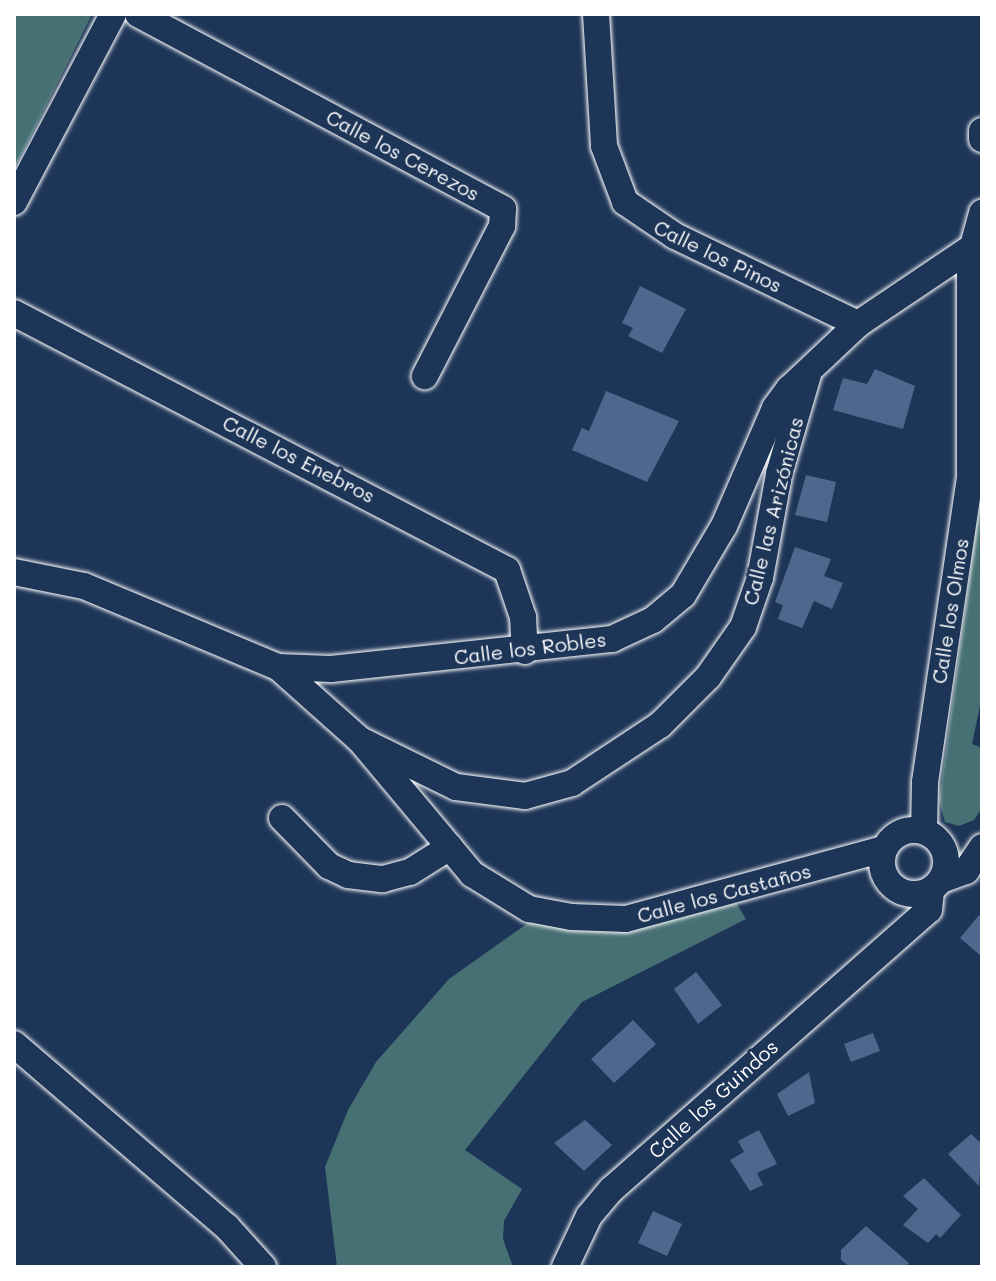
<!DOCTYPE html>
<meta charset="utf-8">
<style>
body{margin:0}
#map{position:relative;width:996px;height:1281px;overflow:hidden;background:#1d3557;font-family:Mali,sans-serif}
div>[style]{position:absolute}
.green>*{inset:0;background:#477074}
.building>*{inset:0;background:#4f678d}
.roads{filter:drop-shadow(0 0 2px #fff) drop-shadow(0 0 2px #fff)}
.minor>*{height:26px;margin:-13px;padding:0 13px;transform-origin:13px;border-radius:13px;background:#1d3557}
.minor>.ring{margin:-13px;padding:0;box-sizing:content-box;background:none;border:26px solid #1d3557;border-radius:50%}
span{translate:-50% -50%;white-space:nowrap;text-align:center;line-height:1.15;-webkit-text-stroke:6px #1d3557;paint-order:stroke}
.street-label{font-size:20px;color:#fff}
.frame{position:absolute;inset:0;border:16px solid #fff;pointer-events:none}
</style>
<div id="map">
<div class="green">
<i style="clip-path:polygon(14px 14px,92px 14px,14px 170px)"></i>
<i style="clip-path:polygon(982px 486px,982px 696px,972px 744px,982px 748px,982px 808px,974px 820px,959px 826px,945px 822px,939px 800px)"></i>
<i style="clip-path:polygon(736px 903px,746px 919px,582px 1002px,465px 1150px,522px 1189px,504px 1221px,503px 1239px,513px 1267px,337px 1267px,325px 1167px,348px 1110px,376px 1062px,449px 979px,531px 921px,651px 926px)"></i>
</div>
<div class="building">
<i style="clip-path:polygon(640px 286px,686px 309px,662px 353px,628px 336px,633px 328px,622px 323px)"></i>
<i style="clip-path:polygon(875px 369px,915px 386px,903px 429px,833px 410px,843px 378px,867px 384px)"></i>
<i style="clip-path:polygon(606px 391px,679px 421px,647px 482px,572px 450px,582px 428px,589px 431px)"></i>
<i style="clip-path:polygon(806px 475px,836px 482px,827px 522px,795px 515px)"></i>
<i style="clip-path:polygon(795px 547px,831px 559px,824px 576px,843px 583px,832px 609px,814px 601px,802px 628px,778px 619px,783px 605px,775px 602px)"></i>
<i style="clip-path:polygon(979px 915px,982px 918px,982px 957px,960px 938px)"></i>
<i style="clip-path:polygon(696px 972px,722px 1005px,698px 1024px,674px 989px)"></i>
<i style="clip-path:polygon(633px 1020px,656px 1044px,614px 1083px,591px 1059px)"></i>
<i style="clip-path:polygon(873px 1033px,880px 1051px,851px 1062px,844px 1044px)"></i>
<i style="clip-path:polygon(809px 1072px,815px 1103px,788px 1116px,777px 1094px)"></i>
<i style="clip-path:polygon(585px 1120px,612px 1145px,584px 1171px,554px 1143px)"></i>
<i style="clip-path:polygon(759px 1130px,777px 1164px,757px 1173px,763px 1185px,750px 1191px,730px 1160px,744px 1152px,738px 1141px)"></i>
<i style="clip-path:polygon(971px 1134px,982px 1144px,979px 1186px,948px 1154px)"></i>
<i style="clip-path:polygon(924px 1178px,961px 1215px,940px 1238px,936px 1234px,928px 1243px,903px 1225px,918px 1209px,903px 1196px)"></i>
<i style="clip-path:polygon(653px 1211px,682px 1224px,667px 1256px,638px 1243px)"></i>
<i style="clip-path:polygon(866px 1226px,909px 1263px,906px 1267px,850px 1267px,841px 1260px,841px 1250px)"></i>
</div>
<div class="roads">
<div class="minor">
<i style="left:138px;top:14px;width:414px;rotate:28.1deg"></i>
<i style="left:503px;top:209px;width:17px;rotate:93deg"></i>
<i style="left:502px;top:226px;width:169px;rotate:117.2deg"></i>
<i style="left:596px;top:14px;width:132px;rotate:86.5deg"></i>
<i style="left:604px;top:146px;width:60px;rotate:69.4deg"></i>
<i style="left:625px;top:202px;width:60px;rotate:34.2deg"></i>
<i style="left:675px;top:236px;width:203px;rotate:25.7deg"></i>
<i style="left:982px;top:131px;width:8px;rotate:90deg"></i>
<i style="left:14px;top:202px;width:212px;rotate:-62.2deg"></i>
<i style="left:14px;top:313px;width:556px;rotate:27.53deg"></i>
<i style="left:507px;top:570px;width:50px;rotate:71.2deg"></i>
<i style="left:523px;top:617px;width:34px;rotate:87deg"></i>
<i style="left:14px;top:572px;width:71px;rotate:11.3deg"></i>
<i style="left:84px;top:586px;width:210px;rotate:22.7deg"></i>
<i style="left:278px;top:667px;width:53px;rotate:2.2deg"></i>
<i style="left:331px;top:669px;width:283px;rotate:-6.1deg"></i>
<i style="left:612px;top:639px;width:45px;rotate:-24.9deg"></i>
<i style="left:653px;top:620px;width:39px;rotate:-40deg"></i>
<i style="left:683px;top:595px;width:80px;rotate:-59.3deg"></i>
<i style="left:724px;top:526px;width:129px;rotate:-66.6deg"></i>
<i style="left:775px;top:408px;width:24px;rotate:-54deg"></i>
<i style="left:789px;top:389px;width:95px;rotate:-43.3deg"></i>
<i style="left:858px;top:324px;width:136px;rotate:-33.9deg"></i>
<i style="left:278px;top:667px;width:110px;rotate:41.7deg"></i>
<i style="left:360px;top:740px;width:175px;rotate:50.1deg"></i>
<i style="left:472px;top:874px;width:67px;rotate:31.6deg"></i>
<i style="left:529px;top:909px;width:43px;rotate:10.8deg"></i>
<i style="left:571px;top:917px;width:55px;rotate:2.1deg"></i>
<i style="left:626px;top:919px;width:267px;rotate:-15.2deg"></i>
<i style="left:360px;top:740px;width:107px;rotate:26.1deg"></i>
<i style="left:456px;top:787px;width:70px;rotate:7.4deg"></i>
<i style="left:525px;top:796px;width:49px;rotate:-15.5deg"></i>
<i style="left:572px;top:783px;width:105px;rotate:-33.4deg"></i>
<i style="left:660px;top:725px;width:68px;rotate:-45deg"></i>
<i style="left:708px;top:677px;width:61px;rotate:-55deg"></i>
<i style="left:743px;top:627px;width:52px;rotate:-70.9deg"></i>
<i style="left:760px;top:578px;width:106px;rotate:-79.6deg"></i>
<i style="left:779px;top:474px;width:103px;rotate:-73.7deg"></i>
<i style="left:282px;top:818px;width:67px;rotate:45.6deg"></i>
<i style="left:329px;top:866px;width:21px;rotate:25deg"></i>
<i style="left:348px;top:875px;width:35px;rotate:7deg"></i>
<i style="left:383px;top:879px;width:28px;rotate:-15deg"></i>
<i style="left:410px;top:872px;width:47px;rotate:-32deg"></i>
<i class="ring" style="left:882px;top:830px;width:38px;height:38px"></i>
<i style="left:924px;top:831px;width:49px;rotate:-88.8deg"></i>
<i style="left:925px;top:782px;width:308px;rotate:-81.6deg"></i>
<i style="left:970px;top:477px;width:220px;rotate:-90deg"></i>
<i style="left:970px;top:257px;width:46px;rotate:-74.7deg"></i>
<i style="left:941px;top:880px;width:27px;rotate:-20deg"></i>
<i style="left:966px;top:871px;width:29px;rotate:-56deg"></i>
<i style="left:14px;top:1044px;width:281px;rotate:40.7deg"></i>
<i style="left:227px;top:1227px;width:54px;rotate:48deg"></i>
<i style="left:565px;top:1267px;width:56px;rotate:-64.8deg"></i>
<i style="left:589px;top:1216px;width:35px;rotate:-50deg"></i>
<i style="left:612px;top:1189px;width:422px;rotate:-41.4deg"></i>
<i style="left:929px;top:910px;width:20px;rotate:-84deg"></i>
</div>
</div>
<div class="street-label">
<span style="left:403px;top:155px;rotate:28deg">Calle los Cerezos</span>
<span style="left:718px;top:256px;rotate:26deg">Calle los Pinos</span>
<span style="left:299px;top:459px;rotate:27deg">Calle los Enebros</span>
<span style="left:773px;top:511px;rotate:-76deg">Calle las Arizónicas</span>
<span style="left:950px;top:611px;rotate:-81deg">Calle los Olmos</span>
<span style="left:530px;top:648px;rotate:-7deg">Calle los Robles</span>
<span style="left:724px;top:893px;rotate:-15deg">Calle los Castaños</span>
<span style="left:713px;top:1099px;rotate:-42deg">Calle los Guindos</span>
</div>
<div class="frame"></div>
</div>
